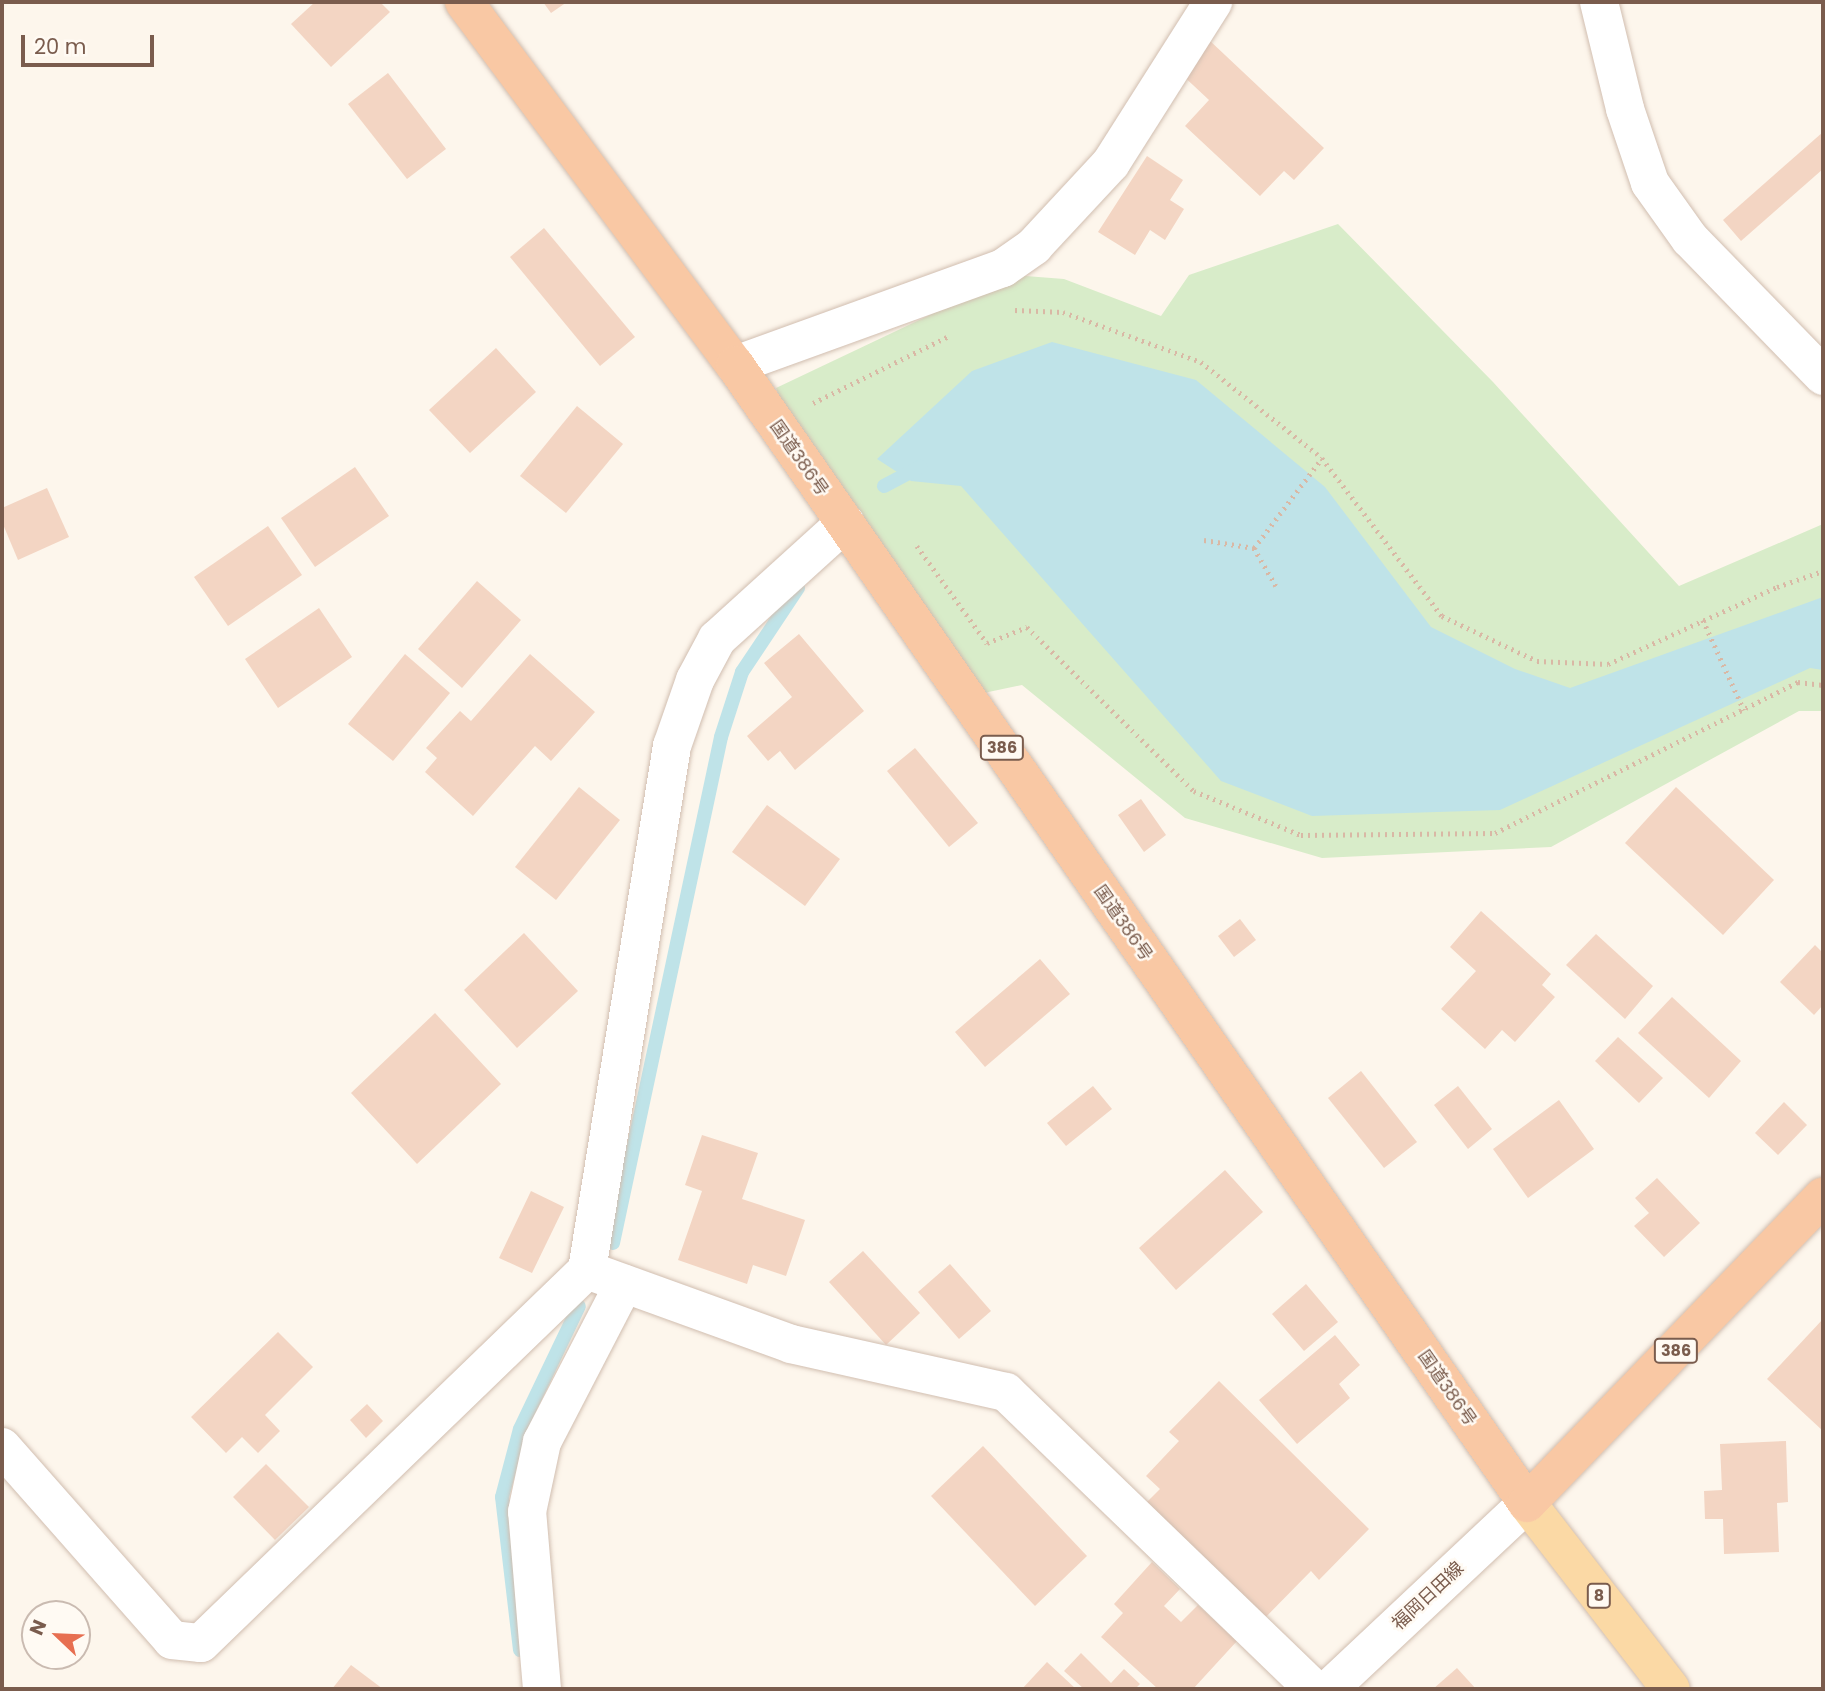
<!DOCTYPE html>
<meta charset="utf-8">
<style>
body{margin:0}
#map{position:relative;width:1825px;height:1691px;overflow:hidden;background:#fdf6ec;font-family:Poppins,"Noto Sans JP",sans-serif}
div>[style]{position:absolute}
.green>*{inset:0;background:#d8ecc9}
.water>*{inset:0;background:#bfe3e8}
.stream>*{height:14px;margin:-7px;padding:0 7px;transform-origin:7px;border-radius:7px;background:#bfe3e8}
.building>*{inset:0;background:#f3d5c3}
.path>*{height:4.5px;margin-top:-2.25px;transform-origin:0;background:repeating-linear-gradient(90deg,#d9b8a5 0 2px,transparent 0 7px)}
.roads{filter:drop-shadow(0 0 2px #d1beb0) drop-shadow(0 0 2px #d1beb0)}
.minor>*{height:38px;margin:-19px;padding:0 19px;transform-origin:19px;border-radius:19px;background:#fff}
.secondary>*{height:38px;margin:-19px;padding:0 19px;transform-origin:19px;border-radius:19px;background:#fff}
.primary>*{height:38px;margin:-19px;padding:0 19px;transform-origin:19px;border-radius:19px;background:#fbd9a5}
.trunk>*{height:38px;margin:-19px;padding:0 19px;transform-origin:19px;border-radius:19px;background:#f9c8a4}
span{translate:-50% -50%;white-space:nowrap;text-align:center;line-height:1.15;-webkit-text-stroke:5px #fffaf3;paint-order:stroke}
.shield-label span{padding:2px 5px;background:#fffaf3;border:2px solid;border-radius:5px;-webkit-text-stroke-width:0}
.shield-label{font-size:16px;color:#7a5c4d;font-weight:700}
.street-label{font-size:18px;color:#7a5c4d}
.frame{position:absolute;inset:0;border:4px solid #7a5c4d;pointer-events:none}
.north{position:absolute;left:21px;top:1600px;width:70px;height:70px;box-sizing:border-box;background:#fffaf3;border:2px solid #cabbb1;border-radius:50%;rotate:293deg;font-size:19px;font-weight:700;line-height:28px;text-align:center;color:#7a5c4d}
.north::after{content:'';display:block;margin:auto;width:24px;height:32px;background:#e76f51;clip-path:polygon(50% 0,100% 100%,50% 72%,0 100%)}
.scale{position:absolute;left:21px;top:35px;width:133px;height:32px;box-sizing:border-box;border:4px solid #7a5c4d;border-top:0;padding-left:9px;font-size:21px;line-height:24px;white-space:nowrap;color:#7a5c4d;-webkit-text-stroke:5px #fffaf3;paint-order:stroke}
</style>
<div id="map">
<div class="green">
<i style="clip-path:polygon(1338px 224px,1493px 382px,1679px 586px,1823px 524px,1823px 711px,1799px 711px,1551px 847px,1322px 858px,1185px 818px,1022px 685px,979px 694px,785px 412px,776px 388px,1014px 275px,1064px 279px,1161px 316px,1189px 275px)"></i>
</div>
<div class="water">
<i style="clip-path:polygon(1052px 342px,1196px 380px,1325px 487px,1431px 627px,1515px 669px,1570px 688px,1823px 597px,1823px 670px,1810px 668px,1500px 810px,1312px 816px,1221px 781px,961px 486px,911px 481px,877px 459px,972px 371px)"></i>
</div>
<div class="stream">
<i style="left:884px;top:486px;width:41px;rotate:-27.8deg"></i>
<i style="left:613px;top:1243px;width:517px;rotate:-77.95deg"></i>
<i style="left:721px;top:737px;width:68px;rotate:-72.1deg"></i>
<i style="left:742px;top:672px;width:101px;rotate:-56.3deg"></i>
<i style="left:520px;top:1650px;width:154px;rotate:-96.7deg"></i>
<i style="left:502px;top:1497px;width:70px;rotate:-75.2deg"></i>
<i style="left:520px;top:1429px;width:136px;rotate:-64.4deg"></i>
</div>
<div class="building">
<i style="clip-path:polygon(315px 2px,380px 2px,390px 12px,331px 67px,291px 24px)"></i>
<i style="clip-path:polygon(543px 2px,567px 2px,551px 13px)"></i>
<i style="clip-path:polygon(1208px 39px,1324px 148px,1294px 180px,1284px 171px,1260px 196px,1185px 126px,1209px 100px,1178px 71px)"></i>
<i style="clip-path:polygon(388px 73px,446px 149px,407px 179px,348px 104px)"></i>
<i style="clip-path:polygon(1823px 132px,1823px 169px,1741px 241px,1723px 220px)"></i>
<i style="clip-path:polygon(1147px 156px,1183px 180px,1170px 200px,1184px 209px,1165px 240px,1150px 230px,1135px 255px,1098px 232px)"></i>
<i style="clip-path:polygon(544px 228px,635px 337px,600px 366px,510px 257px)"></i>
<i style="clip-path:polygon(496px 348px,536px 392px,470px 453px,429px 410px)"></i>
<i style="clip-path:polygon(577px 406px,623px 444px,566px 513px,520px 476px)"></i>
<i style="clip-path:polygon(355px 467px,389px 516px,315px 567px,281px 518px)"></i>
<i style="clip-path:polygon(47px 488px,69px 537px,18px 560px,2px 522px,2px 508px)"></i>
<i style="clip-path:polygon(268px 526px,302px 575px,228px 626px,194px 577px)"></i>
<i style="clip-path:polygon(477px 581px,521px 620px,462px 688px,418px 649px)"></i>
<i style="clip-path:polygon(319px 608px,352px 657px,278px 708px,245px 659px)"></i>
<i style="clip-path:polygon(799px 634px,864px 711px,795px 770px,780px 751px,768px 761px,747px 736px,792px 697px,764px 663px)"></i>
<i style="clip-path:polygon(405px 654px,450px 693px,393px 761px,348px 724px)"></i>
<i style="clip-path:polygon(530px 654px,595px 712px,551px 761px,535px 746px,473px 816px,425px 772px,437px 758px,426px 748px,460px 711px,471px 721px)"></i>
<i style="clip-path:polygon(915px 748px,978px 823px,949px 847px,887px 771px)"></i>
<i style="clip-path:polygon(579px 787px,620px 820px,556px 900px,515px 867px)"></i>
<i style="clip-path:polygon(1676px 787px,1774px 880px,1723px 935px,1625px 843px)"></i>
<i style="clip-path:polygon(1141px 799px,1166px 835px,1144px 852px,1118px 815px)"></i>
<i style="clip-path:polygon(767px 805px,840px 859px,805px 906px,732px 852px)"></i>
<i style="clip-path:polygon(1481px 911px,1551px 974px,1542px 985px,1555px 997px,1515px 1042px,1502px 1030px,1485px 1049px,1441px 1009px,1476px 971px,1450px 947px)"></i>
<i style="clip-path:polygon(1240px 919px,1256px 940px,1234px 957px,1218px 936px)"></i>
<i style="clip-path:polygon(524px 933px,578px 991px,517px 1048px,464px 990px)"></i>
<i style="clip-path:polygon(1596px 934px,1653px 986px,1625px 1019px,1566px 965px)"></i>
<i style="clip-path:polygon(1815px 945px,1823px 953px,1823px 1005px,1814px 1015px,1780px 982px)"></i>
<i style="clip-path:polygon(1040px 959px,1070px 994px,985px 1067px,955px 1032px)"></i>
<i style="clip-path:polygon(1672px 997px,1741px 1061px,1709px 1098px,1638px 1033px)"></i>
<i style="clip-path:polygon(435px 1013px,501px 1084px,417px 1164px,351px 1093px)"></i>
<i style="clip-path:polygon(1618px 1037px,1663px 1078px,1639px 1103px,1595px 1061px)"></i>
<i style="clip-path:polygon(1361px 1071px,1417px 1142px,1384px 1168px,1328px 1098px)"></i>
<i style="clip-path:polygon(1093px 1086px,1112px 1109px,1066px 1146px,1047px 1123px)"></i>
<i style="clip-path:polygon(1458px 1086px,1492px 1129px,1468px 1149px,1434px 1105px)"></i>
<i style="clip-path:polygon(1559px 1100px,1594px 1149px,1528px 1198px,1493px 1149px)"></i>
<i style="clip-path:polygon(1784px 1102px,1807px 1125px,1778px 1155px,1755px 1133px)"></i>
<i style="clip-path:polygon(702px 1135px,758px 1153px,742px 1199px,805px 1220px,786px 1276px,753px 1265px,747px 1284px,678px 1260px,702px 1191px,685px 1185px)"></i>
<i style="clip-path:polygon(1225px 1170px,1263px 1212px,1176px 1290px,1139px 1248px)"></i>
<i style="clip-path:polygon(1657px 1178px,1700px 1223px,1664px 1257px,1634px 1226px,1649px 1213px,1635px 1198px)"></i>
<i style="clip-path:polygon(531px 1191px,564px 1207px,532px 1273px,499px 1258px)"></i>
<i style="clip-path:polygon(863px 1251px,920px 1313px,886px 1345px,829px 1282px)"></i>
<i style="clip-path:polygon(950px 1264px,991px 1311px,959px 1339px,918px 1292px)"></i>
<i style="clip-path:polygon(1306px 1284px,1338px 1322px,1304px 1351px,1272px 1314px)"></i>
<i style="clip-path:polygon(1823px 1319px,1823px 1431px,1767px 1379px)"></i>
<i style="clip-path:polygon(278px 1332px,313px 1367px,265px 1415px,280px 1431px,258px 1453px,242px 1437px,226px 1453px,191px 1417px)"></i>
<i style="clip-path:polygon(1335px 1335px,1360px 1365px,1339px 1384px,1350px 1398px,1297px 1444px,1259px 1400px)"></i>
<i style="clip-path:polygon(1219px 1381px,1369px 1529px,1319px 1580px,1311px 1571px,1261px 1622px,1143px 1506px,1160px 1489px,1146px 1476px,1179px 1441px,1169px 1432px)"></i>
<i style="clip-path:polygon(367px 1404px,383px 1421px,366px 1438px,350px 1420px)"></i>
<i style="clip-path:polygon(1786px 1441px,1788px 1502px,1777px 1503px,1779px 1552px,1724px 1554px,1723px 1519px,1705px 1519px,1704px 1491px,1722px 1490px,1720px 1444px)"></i>
<i style="clip-path:polygon(983px 1446px,1087px 1556px,1035px 1606px,931px 1496px)"></i>
<i style="clip-path:polygon(266px 1464px,309px 1507px,275px 1540px,233px 1497px)"></i>
<i style="clip-path:polygon(1152px 1562px,1180px 1589px,1164px 1606px,1181px 1622px,1198px 1605px,1237px 1641px,1193px 1689px,1158px 1689px,1101px 1637px,1123px 1613px,1114px 1604px)"></i>
<i style="clip-path:polygon(1081px 1653px,1111px 1683px,1124px 1669px,1140px 1684px,1135px 1689px,1084px 1689px,1064px 1671px)"></i>
<i style="clip-path:polygon(1047px 1662px,1076px 1689px,1022px 1689px)"></i>
<i style="clip-path:polygon(351px 1665px,383px 1689px,332px 1689px)"></i>
<i style="clip-path:polygon(1457px 1668px,1476px 1689px,1433px 1689px)"></i>
</div>
<div class="path">
<i style="left:1015px;top:310px;width:48px;rotate:2.4deg"></i>
<i style="left:1063px;top:312px;width:147px;rotate:19.9deg"></i>
<i style="left:1201px;top:362px;width:154px;rotate:38.4deg"></i>
<i style="left:1322px;top:458px;width:198px;rotate:52.8deg"></i>
<i style="left:1442px;top:616px;width:105px;rotate:25.3deg"></i>
<i style="left:1537px;top:661px;width:71px;rotate:2.4deg"></i>
<i style="left:1608px;top:664px;width:186px;rotate:-24.5deg"></i>
<i style="left:1777px;top:587px;width:49px;rotate:-19.2deg"></i>
<i style="left:813px;top:403px;width:152px;rotate:-26.2deg"></i>
<i style="left:1204px;top:540px;width:51px;rotate:9.1deg"></i>
<i style="left:1254px;top:548px;width:44px;rotate:59.9deg"></i>
<i style="left:917px;top:546px;width:120px;rotate:54.2deg"></i>
<i style="left:987px;top:643px;width:43px;rotate:-21.8deg"></i>
<i style="left:1027px;top:627px;width:234px;rotate:44.5deg"></i>
<i style="left:1194px;top:791px;width:116px;rotate:22.4deg"></i>
<i style="left:1301px;top:835px;width:194px;rotate:-0.6deg"></i>
<i style="left:1495px;top:833px;width:339px;rotate:-26.5deg"></i>
<i style="left:1798px;top:682px;width:25px;rotate:7deg"></i>
<i style="left:1254px;top:548px;width:113px;rotate:-52.9deg"></i>
<i style="left:1703px;top:620px;width:99px;rotate:65.5deg"></i>
</div>
<div class="roads">
<div class="minor">
<i style="left:1599px;top:2px;width:110px;rotate:76.3deg"></i>
<i style="left:1625px;top:109px;width:78px;rotate:71.3deg"></i>
<i style="left:1650px;top:183px;width:69px;rotate:54.5deg"></i>
<i style="left:1690px;top:239px;width:191px;rotate:45.8deg"></i>
<i style="left:735px;top:365px;width:285px;rotate:-19.9deg"></i>
<i style="left:1003px;top:268px;width:38px;rotate:-35deg"></i>
<i style="left:1034px;top:246px;width:113px;rotate:-47.1deg"></i>
<i style="left:1111px;top:163px;width:191px;rotate:-57.6deg"></i>
<i style="left:587px;top:1270px;width:217px;rotate:19.9deg"></i>
<i style="left:791px;top:1344px;width:220px;rotate:12.6deg"></i>
<i style="left:1006px;top:1392px;width:428px;rotate:44deg"></i>
<i style="left:2px;top:1447px;width:257px;rotate:48.6deg"></i>
<i style="left:172px;top:1640px;width:29px;rotate:6deg"></i>
<i style="left:201px;top:1643px;width:537px;rotate:-44.02deg"></i>
<i style="left:587px;top:1270px;width:531px;rotate:-80.79deg"></i>
<i style="left:672px;top:746px;width:70px;rotate:-70.8deg"></i>
<i style="left:695px;top:680px;width:47px;rotate:-61.8deg"></i>
<i style="left:717px;top:639px;width:173px;rotate:-42.2deg"></i>
<i style="left:542px;top:1689px;width:178px;rotate:-94.8deg"></i>
<i style="left:527px;top:1512px;width:72px;rotate:-77.9deg"></i>
<i style="left:542px;top:1442px;width:178px;rotate:-62.6deg"></i>
</div>
<div class="secondary">
<i style="left:1329px;top:1689px;width:272px;rotate:-43.2deg"></i>
</div>
<div class="primary">
<i style="left:1527px;top:1503px;width:235px;rotate:52.3deg"></i>
</div>
<div class="trunk">
<i style="left:464px;top:2px;width:453px;rotate:53.3deg"></i>
<i style="left:735px;top:365px;width:1386px;rotate:55.16deg"></i>
<i style="left:1527px;top:1503px;width:426px;rotate:-46deg"></i>
</div>
</div>
<div class="shield-label">
<span style="left:1002px;top:748px">386</span>
<span style="left:1676px;top:1351px">386</span>
<span style="left:1599px;top:1596px">8</span>
</div>
<div class="street-label">
<span style="left:799px;top:458px;rotate:55deg">国道386号</span>
<span style="left:1123px;top:923px;rotate:55deg">国道386号</span>
<span style="left:1447px;top:1388px;rotate:55deg">国道386号</span>
<span style="left:1428px;top:1596px;rotate:-43deg">福岡日田線</span>
</div>
<div class="frame"></div>
<div class="north">N</div>
<div class="scale">20 m</div>
</div>
